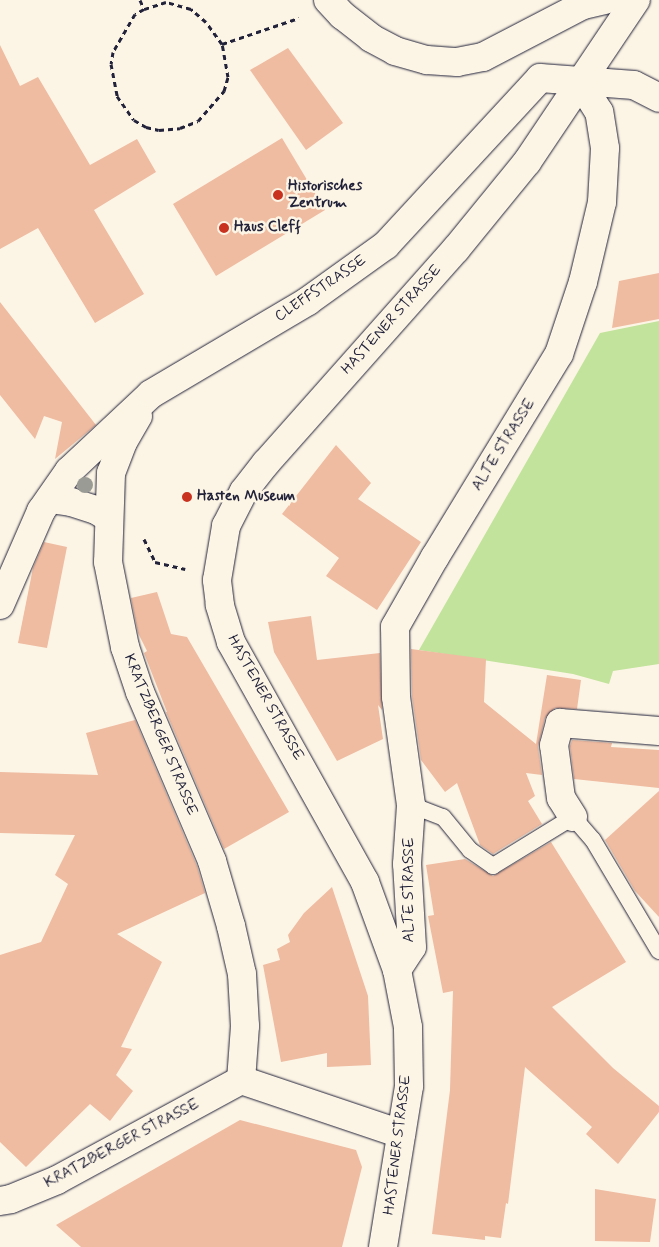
<!DOCTYPE html>
<style>
body{margin:0}
#map{position:relative;width:659px;height:1247px;overflow:hidden;background:#fcf5e5;font-family:Mynerve,sans-serif}
div>[style]{position:absolute}
.green>*{inset:0;background:#c2e39b}
.building>*{inset:0;background:#efbba1}
.path>*{height:3px;margin-top:-1.5px;transform-origin:0;background:repeating-linear-gradient(90deg,#22223b 0 5px,transparent 0 9px)}
.roads{filter:drop-shadow(0 0 1px #22223b) drop-shadow(0 0 1px #22223b)}
.lane>*{height:16px;margin:-8px;padding:0 8px;transform-origin:8px;border-radius:8px;background:#fcf5e5}
.street>*{height:28px;margin:-14px;padding:0 14px;transform-origin:14px;border-radius:14px;background:#fcf5e5}
.secondary>*{height:28px;margin:-14px;padding:0 14px;transform-origin:14px;border-radius:14px;background:#fcf5e5}
.trees>*{width:16px;height:16px;margin:-8px;border-radius:50%;background:#9a9b95}
.dots>*{width:14px;height:14px;translate:-50% -50%;box-sizing:border-box;border:2px solid #fcf5e5;border-radius:50%}
span{translate:-50% -50%;white-space:nowrap;text-align:center;line-height:1.15;-webkit-text-stroke:5px #fcf5e5;paint-order:stroke}
.poi-label{font-size:15px;color:#22223b;font-weight:700}
.left{translate:0 -50%;text-align:left}
.street-label{font-size:15px;color:#22223b}
</style>
<div id="map">
<div class="green">
<i style="clip-path:polygon(659px 321px,659px 664px,613px 671px,609px 684px,573px 674px,419px 650px,600px 333px)"></i>
</div>
<div class="building">
<i style="clip-path:polygon(0 45px,20px 86px,38px 77px,90px 165px,137px 139px,156px 172px,94px 210px,144px 294px,95px 323px,38px 228px,0 249px)"></i>
<i style="clip-path:polygon(288px 48px,343px 123px,306px 150px,250px 70px)"></i>
<i style="clip-path:polygon(282px 138px,325px 210px,216px 276px,173px 204px)"></i>
<i style="clip-path:polygon(659px 273px,659px 319px,612px 328px,619px 281px)"></i>
<i style="clip-path:polygon(0 302px,96px 425px,55px 459px,62px 422px,44px 416px,35px 439px,0 395px)"></i>
<i style="clip-path:polygon(336px 445px,371px 483px,358px 499px,421px 542px,377px 610px,326px 576px,339px 558px,282px 514px)"></i>
<i style="clip-path:polygon(44px 542px,67px 547px,47px 648px,18px 643px,33px 568px)"></i>
<i style="clip-path:polygon(157px 592px,171px 634px,187px 637px,289px 812px,224px 849px,166px 712px,167px 712px,144px 653px,147px 651px,138px 633px,131px 598px)"></i>
<i style="clip-path:polygon(311px 616px,317px 660px,380px 653px,382px 710px,378px 705px,383px 739px,337px 761px,274px 652px,268px 622px)"></i>
<i style="clip-path:polygon(411px 649px,486px 659px,484px 702px,536px 744px,547px 675px,581px 680px,577px 709px,555px 708px,545px 718px,538px 747px,542px 775px,526px 773px,535px 796px,528px 801px,542px 824px,493px 854px,480px 845px,457px 783px,445px 792px,421px 760px,412px 696px)"></i>
<i style="clip-path:polygon(135px 720px,197px 866px,205px 893px,117px 934px,162px 962px,121px 1047px,132px 1049px,116px 1075px,133px 1091px,110px 1121px,90px 1104px,26px 1167px,0 1142px,0 955px,41px 942px,68px 884px,55px 875px,75px 835px,0 833px,0 772px,98px 775px,86px 733px)"></i>
<i style="clip-path:polygon(572px 740px,612px 743px,611px 747px,659px 750px,659px 788px,574px 779px,570px 746px)"></i>
<i style="clip-path:polygon(659px 791px,659px 917px,635px 891px,605px 840px)"></i>
<i style="clip-path:polygon(551px 842px,626px 962px,552px 1007px,613px 1068px,659px 1106px,659px 1112px,618px 1164px,586px 1134px,592px 1127px,525px 1067px,508px 1204px,506px 1203px,501px 1238px,485px 1236px,485px 1240px,432px 1234px,450px 1090px,453px 991px,443px 993px,428px 916px,434px 915px,426px 865px,465px 859px,493px 876px)"></i>
<i style="clip-path:polygon(332px 887px,368px 996px,371px 1065px,327px 1067px,327px 1053px,281px 1062px,263px 965px,280px 960px,277px 949px,290px 942px,288px 935px,304px 913px)"></i>
<i style="clip-path:polygon(240px 1120px,356px 1150px,362px 1167px,342px 1247px,81px 1247px,56px 1225px)"></i>
<i style="clip-path:polygon(595px 1189px,656px 1199px,650px 1242px,595px 1241px)"></i>
</div>
<div class="path">
<i style="left:140px;top:0;width:10px;rotate:66deg"></i>
<i style="left:222px;top:44px;width:27px;rotate:-126deg"></i>
<i style="left:206px;top:22px;width:20px;rotate:-139deg"></i>
<i style="left:191px;top:9px;width:26px;rotate:-164deg"></i>
<i style="left:166px;top:2px;width:23px;rotate:162deg"></i>
<i style="left:144px;top:9px;width:10px;rotate:151deg"></i>
<i style="left:135px;top:14px;width:44px;rotate:120.1deg"></i>
<i style="left:113px;top:52px;width:12px;rotate:99deg"></i>
<i style="left:111px;top:64px;width:33px;rotate:79deg"></i>
<i style="left:117px;top:96px;width:29px;rotate:55deg"></i>
<i style="left:134px;top:120px;width:14px;rotate:30deg"></i>
<i style="left:146px;top:127px;width:13px;rotate:13deg"></i>
<i style="left:159px;top:130px;width:21px;rotate:-5deg"></i>
<i style="left:180px;top:128px;width:19px;rotate:-21deg"></i>
<i style="left:198px;top:121px;width:40px;rotate:-49deg"></i>
<i style="left:224px;top:91px;width:15px;rotate:-74deg"></i>
<i style="left:228px;top:77px;width:34px;rotate:-100deg"></i>
<i style="left:222px;top:44px;width:81px;rotate:-18.7deg"></i>
<i style="left:144px;top:539px;width:25px;rotate:64deg"></i>
<i style="left:155px;top:562px;width:31px;rotate:13deg"></i>
</div>
<div class="roads">
<div class="lane">
<i style="left:411px;top:805px;width:34px;rotate:21deg"></i>
<i style="left:443px;top:817px;width:43px;rotate:50.7deg"></i>
<i style="left:470px;top:850px;width:28px;rotate:35deg"></i>
<i style="left:493px;top:866px;width:94px;rotate:-31.5deg"></i>
<i style="left:573px;top:817px;width:30px;rotate:49deg"></i>
<i style="left:593px;top:840px;width:129px;rotate:59.3deg"></i>
</div>
<div class="street">
<i style="left:328px;top:0;width:21px;rotate:47deg"></i>
<i style="left:342px;top:15px;width:37px;rotate:38deg"></i>
<i style="left:371px;top:38px;width:27px;rotate:28deg"></i>
<i style="left:395px;top:51px;width:33px;rotate:16deg"></i>
<i style="left:427px;top:60px;width:30px;rotate:4deg"></i>
<i style="left:457px;top:62px;width:26px;rotate:-11deg"></i>
<i style="left:483px;top:57px;width:113px;rotate:-27.5deg"></i>
<i style="left:583px;top:5px;width:23px;rotate:-13deg"></i>
<i style="left:138px;top:416px;width:30px;rotate:120deg"></i>
<i style="left:123px;top:442px;width:33px;rotate:111deg"></i>
<i style="left:111px;top:473px;width:89px;rotate:91.9deg"></i>
<i style="left:108px;top:562px;width:87px;rotate:78.7deg"></i>
<i style="left:125px;top:647px;width:47px;rotate:71.6deg"></i>
<i style="left:140px;top:692px;width:184px;rotate:66.9deg"></i>
<i style="left:212px;top:861px;width:68px;rotate:73.7deg"></i>
<i style="left:231px;top:926px;width:49px;rotate:77.1deg"></i>
<i style="left:242px;top:974px;width:52px;rotate:86.7deg"></i>
<i style="left:245px;top:1026px;width:54px;rotate:94.2deg"></i>
<i style="left:50px;top:499px;width:21px;rotate:8deg"></i>
<i style="left:71px;top:502px;width:26px;rotate:18deg"></i>
<i style="left:96px;top:510px;width:15px;rotate:32deg"></i>
<i style="left:0;top:605px;width:103px;rotate:-66.4deg"></i>
<i style="left:41px;top:511px;width:49px;rotate:-55deg"></i>
<i style="left:69px;top:471px;width:112px;rotate:-43.2deg"></i>
<i style="left:151px;top:394px;width:182px;rotate:-30.6deg"></i>
<i style="left:308px;top:301px;width:96px;rotate:-35.7deg"></i>
<i style="left:386px;top:245px;width:227px;rotate:-47.3deg"></i>
<i style="left:540px;top:78px;width:94px;rotate:4.3deg"></i>
<i style="left:634px;top:85px;width:28px;rotate:27deg"></i>
<i style="left:573px;top:817px;width:22px;rotate:-122deg"></i>
<i style="left:561px;top:798px;width:53px;rotate:-97.5deg"></i>
<i style="left:554px;top:745px;width:23px;rotate:-75deg"></i>
<i style="left:560px;top:723px;width:99px;rotate:4.6deg"></i>
<i style="left:397px;top:970px;width:27px;rotate:-57deg"></i>
<i style="left:412px;top:947px;width:83px;rotate:-93.4deg"></i>
<i style="left:407px;top:864px;width:59px;rotate:-86.1deg"></i>
<i style="left:411px;top:805px;width:109px;rotate:-97.9deg"></i>
<i style="left:396px;top:697px;width:70px;rotate:-90.8deg"></i>
<i style="left:395px;top:627px;width:81px;rotate:-60.3deg"></i>
<i style="left:435px;top:557px;width:238px;rotate:-58.6deg"></i>
<i style="left:559px;top:354px;width:76px;rotate:-71.6deg"></i>
<i style="left:583px;top:282px;width:82px;rotate:-76.6deg"></i>
<i style="left:602px;top:202px;width:54px;rotate:-86.8deg"></i>
<i style="left:605px;top:148px;width:36px;rotate:-99deg"></i>
<i style="left:599px;top:112px;width:36px;rotate:-122deg"></i>
<i style="left:0;top:1201px;width:11px;rotate:-10deg"></i>
<i style="left:11px;top:1199px;width:50px;rotate:-22.4deg"></i>
<i style="left:57px;top:1180px;width:209px;rotate:-28.5deg"></i>
<i style="left:241px;top:1080px;width:169px;rotate:18.6deg"></i>
</div>
<div class="secondary">
<i style="left:383px;top:1247px;width:163px;rotate:-80.8deg"></i>
<i style="left:409px;top:1086px;width:59px;rotate:-91deg"></i>
<i style="left:408px;top:1027px;width:58px;rotate:-100.9deg"></i>
<i style="left:397px;top:970px;width:94px;rotate:-110deg"></i>
<i style="left:365px;top:882px;width:275px;rotate:-119.2deg"></i>
<i style="left:231px;top:642px;width:39px;rotate:-107deg"></i>
<i style="left:220px;top:605px;width:25px;rotate:-97deg"></i>
<i style="left:217px;top:580px;width:55px;rotate:-80.5deg"></i>
<i style="left:226px;top:526px;width:39px;rotate:-63deg"></i>
<i style="left:244px;top:491px;width:36px;rotate:-52deg"></i>
<i style="left:266px;top:463px;width:286px;rotate:-48.4deg"></i>
<i style="left:456px;top:249px;width:112px;rotate:-50.8deg"></i>
<i style="left:527px;top:162px;width:195px;rotate:-56.1deg"></i>
</div>
</div>
<div class="trees">
<i style="left:85px;top:485px"></i>
</div>
<div class="dots">
<i style="left:278px;top:195px;background:#c8321e"></i>
<i style="left:224px;top:228px;background:#c8321e"></i>
<i style="left:187px;top:497px;background:#c8321e"></i>
</div>
<div class="poi-label">
<span class="left" style="left:288px;top:195px">Historisches<br>Zentrum</span>
<span class="left" style="left:234px;top:228px">Haus Cleff</span>
<span class="left" style="left:197px;top:497px">Hasten Museum</span>
</div>
<div class="street-label">
<span style="left:321px;top:289px;rotate:-34deg">CLEFFSTRASSE</span>
<span style="left:392px;top:320px;rotate:-48deg">HASTENER STRASSE</span>
<span style="left:504px;top:445px;rotate:-58deg">ALTE STRASSE</span>
<span style="left:265px;top:698px;rotate:61deg">HASTENER STRASSE</span>
<span style="left:160px;top:735px;rotate:68deg">KRATZBERGER STRASSE</span>
<span style="left:410px;top:890px;rotate:-90deg">ALTE STRASSE</span>
<span style="left:122px;top:1144px;rotate:-28deg">KRATZBERGER STRASSE</span>
<span style="left:398px;top:1145px;rotate:-83deg">HASTENER STRASSE</span>
</div>
</div>
